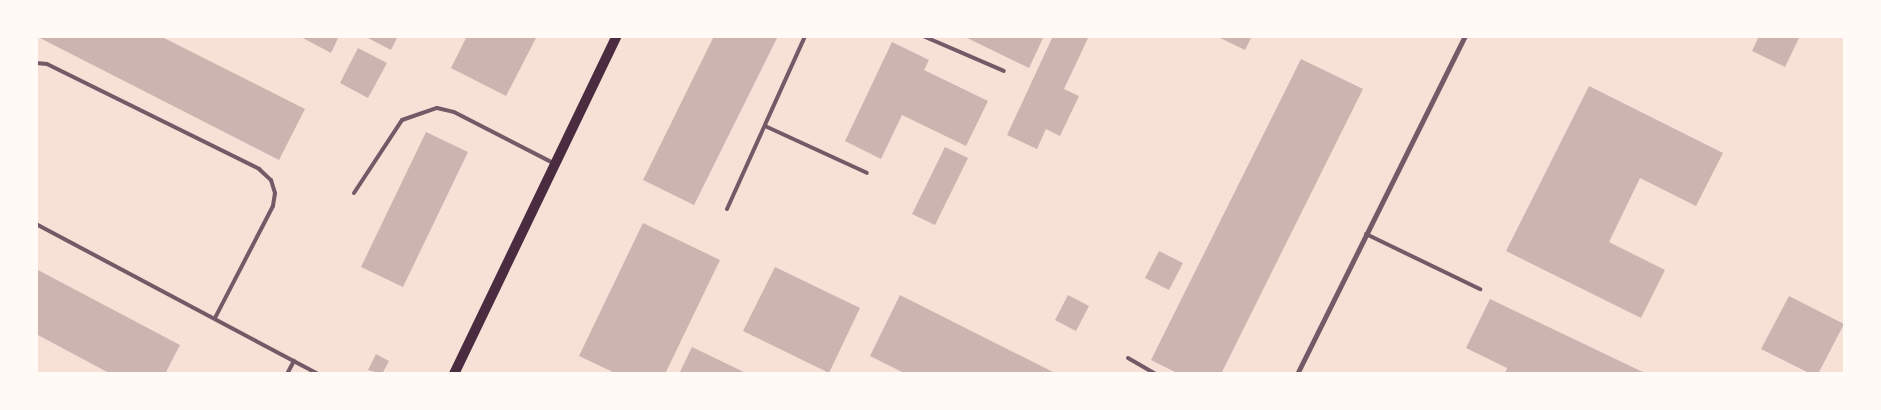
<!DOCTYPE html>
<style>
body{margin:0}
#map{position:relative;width:1881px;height:410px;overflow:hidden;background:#f7e1d7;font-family:"Libre Baskerville",serif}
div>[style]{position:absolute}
.building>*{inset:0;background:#ccb4b1}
.service>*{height:4px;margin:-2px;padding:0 2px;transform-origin:2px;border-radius:2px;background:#755966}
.minor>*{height:5px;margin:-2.5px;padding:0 2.5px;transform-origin:2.5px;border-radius:2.5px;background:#755966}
.secondary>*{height:10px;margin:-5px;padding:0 5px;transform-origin:5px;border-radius:5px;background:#4a2c40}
span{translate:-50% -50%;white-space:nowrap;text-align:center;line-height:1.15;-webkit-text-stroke:4.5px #fffaf5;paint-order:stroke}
.frame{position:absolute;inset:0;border:38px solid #fffaf5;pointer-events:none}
</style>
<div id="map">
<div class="building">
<i style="clip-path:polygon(36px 36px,160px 36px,305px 109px,279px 160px)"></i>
<i style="clip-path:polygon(299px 36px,339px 36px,331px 53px)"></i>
<i style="clip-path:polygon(364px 36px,398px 36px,391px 50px)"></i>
<i style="clip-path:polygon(467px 36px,537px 36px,506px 96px,451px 68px)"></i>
<i style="clip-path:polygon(714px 36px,778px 36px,694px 205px,643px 180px)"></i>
<i style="clip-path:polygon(963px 36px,1044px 36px,1029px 68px)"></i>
<i style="clip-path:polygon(1053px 36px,1089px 36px,1064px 89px,1079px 96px,1060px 136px,1046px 129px,1037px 149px,1007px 135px)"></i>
<i style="clip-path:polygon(1216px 36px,1252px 36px,1245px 50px)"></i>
<i style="clip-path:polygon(1759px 36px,1800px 36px,1785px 67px,1752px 51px)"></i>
<i style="clip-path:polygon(892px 42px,929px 60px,924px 70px,988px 101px,966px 146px,902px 115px,881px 159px,845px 141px)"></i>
<i style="clip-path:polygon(358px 48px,387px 63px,368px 98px,340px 83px)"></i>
<i style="clip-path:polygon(1301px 59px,1363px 89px,1221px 374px,1179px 374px,1151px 360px)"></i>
<i style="clip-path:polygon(1589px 86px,1723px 153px,1696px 206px,1640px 178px,1609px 242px,1665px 270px,1641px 318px,1506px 251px)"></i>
<i style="clip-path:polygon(426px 132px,468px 152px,403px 287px,361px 267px)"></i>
<i style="clip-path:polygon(945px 147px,968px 158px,935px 225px,912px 214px)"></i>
<i style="clip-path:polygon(643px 223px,720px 260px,665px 374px,617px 374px,579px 356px)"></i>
<i style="clip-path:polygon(1159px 251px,1183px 263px,1169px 290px,1145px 278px)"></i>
<i style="clip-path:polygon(775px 267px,860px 308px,829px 373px,743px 331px)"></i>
<i style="clip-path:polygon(36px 269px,180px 345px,165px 374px,111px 374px,36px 334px)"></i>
<i style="clip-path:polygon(900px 295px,1057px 374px,906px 374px,870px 356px)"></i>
<i style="clip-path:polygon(1068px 295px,1089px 306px,1076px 331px,1055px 320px)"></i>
<i style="clip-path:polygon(1789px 296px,1844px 324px,1818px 374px,1811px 374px,1761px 349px)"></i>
<i style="clip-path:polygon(1490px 299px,1647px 374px,1505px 374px,1507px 368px,1466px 348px)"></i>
<i style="clip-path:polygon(692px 347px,748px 374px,679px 374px)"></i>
<i style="clip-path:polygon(376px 354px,389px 361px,382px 374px,368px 370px)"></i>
</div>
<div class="service">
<i style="left:923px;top:36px;width:88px;rotate:23.4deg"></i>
<i style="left:36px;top:63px;width:11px;rotate:5deg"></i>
<i style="left:47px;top:64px;width:237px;rotate:26.3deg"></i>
<i style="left:259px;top:169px;width:16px;rotate:43deg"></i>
<i style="left:271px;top:180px;width:14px;rotate:73deg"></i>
<i style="left:275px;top:193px;width:13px;rotate:99deg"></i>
<i style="left:273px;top:206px;width:126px;rotate:117.4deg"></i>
<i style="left:765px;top:126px;width:112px;rotate:24.7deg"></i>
<i style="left:354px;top:193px;width:87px;rotate:-56.7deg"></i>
<i style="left:402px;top:120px;width:37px;rotate:-19deg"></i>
<i style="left:437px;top:108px;width:17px;rotate:13deg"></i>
<i style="left:454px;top:112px;width:114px;rotate:27.2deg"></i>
<i style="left:727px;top:209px;width:190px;rotate:-65.7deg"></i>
<i style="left:36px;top:224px;width:319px;rotate:28deg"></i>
<i style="left:1366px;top:234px;width:127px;rotate:25.8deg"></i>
<i style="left:1128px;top:358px;width:32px;rotate:30deg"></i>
<i style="left:287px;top:374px;width:15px;rotate:-62deg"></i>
</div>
<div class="minor">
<i style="left:1297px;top:374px;width:377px;rotate:-63.6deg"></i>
</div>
<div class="secondary">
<i style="left:454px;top:374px;width:375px;rotate:-64.3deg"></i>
</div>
<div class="frame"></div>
</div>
